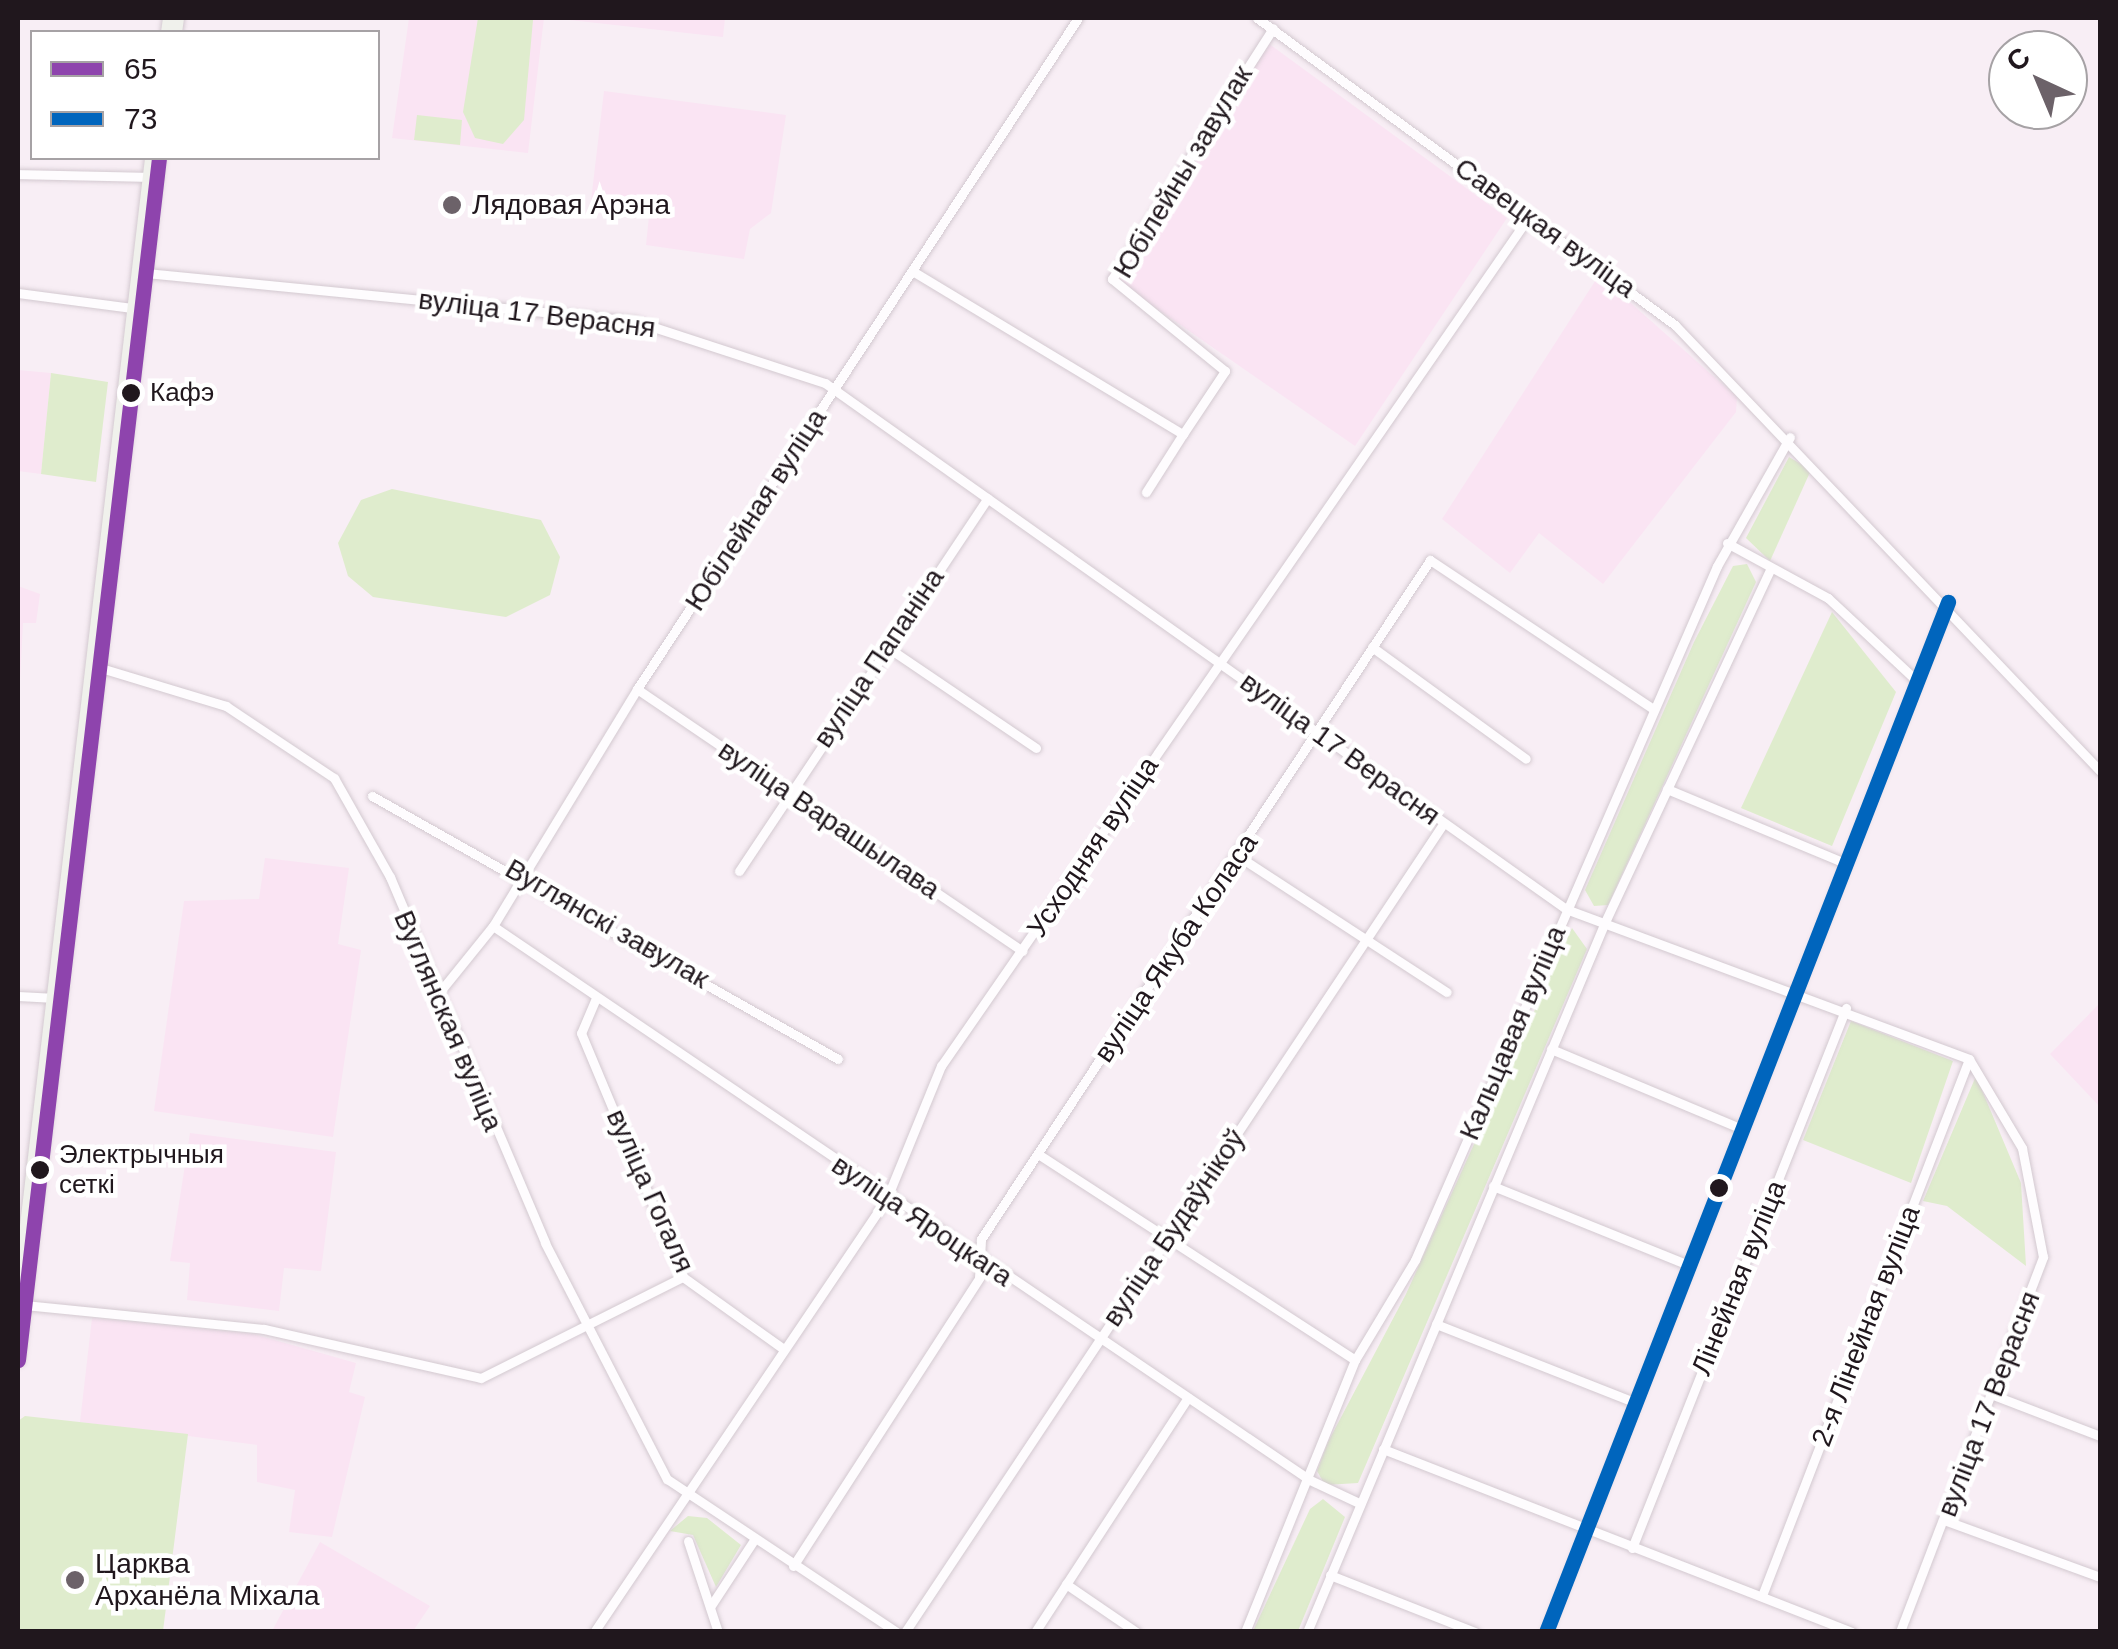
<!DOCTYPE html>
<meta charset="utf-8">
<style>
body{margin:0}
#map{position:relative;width:2118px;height:1649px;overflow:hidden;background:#f8eef5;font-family:Arial,sans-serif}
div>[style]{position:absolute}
.built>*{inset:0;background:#fae4f3}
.green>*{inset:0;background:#dfeccd}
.roads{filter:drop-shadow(0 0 2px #d3c9d0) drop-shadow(0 0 2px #d3c9d0)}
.minor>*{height:9px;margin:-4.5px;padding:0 4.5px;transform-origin:4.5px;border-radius:4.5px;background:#fefcfe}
.major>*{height:11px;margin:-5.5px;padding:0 5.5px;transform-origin:5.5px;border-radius:5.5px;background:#f0f1ec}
.bus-1>*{height:15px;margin:-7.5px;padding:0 7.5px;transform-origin:7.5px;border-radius:7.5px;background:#8e44ad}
.bus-2>*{height:15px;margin:-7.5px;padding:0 7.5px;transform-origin:7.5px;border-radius:7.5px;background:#0065bd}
.dots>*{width:28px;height:28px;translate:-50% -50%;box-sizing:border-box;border:5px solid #fff;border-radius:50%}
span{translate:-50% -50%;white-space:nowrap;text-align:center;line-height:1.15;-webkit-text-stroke:9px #fff;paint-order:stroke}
.bus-label{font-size:26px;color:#20171d}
.left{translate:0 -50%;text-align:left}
.street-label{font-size:28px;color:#20171d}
.poi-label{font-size:28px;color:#20171d}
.frame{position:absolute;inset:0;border:20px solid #20171d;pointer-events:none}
.legend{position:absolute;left:30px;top:30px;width:350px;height:130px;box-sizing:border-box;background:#fff;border:2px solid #a6a2a5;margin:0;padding:12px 18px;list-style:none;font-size:30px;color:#20171d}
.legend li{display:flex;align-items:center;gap:20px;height:50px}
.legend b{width:50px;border:2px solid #a6a2a5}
.north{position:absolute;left:1988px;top:30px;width:100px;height:100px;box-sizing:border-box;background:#fff;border:2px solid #a6a2a5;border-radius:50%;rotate:316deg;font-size:28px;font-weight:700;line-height:40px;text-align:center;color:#20171d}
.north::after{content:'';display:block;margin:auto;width:35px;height:45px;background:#6c6269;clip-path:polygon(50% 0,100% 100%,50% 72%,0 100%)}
</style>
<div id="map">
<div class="built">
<i style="clip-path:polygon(409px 18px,544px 18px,528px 153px,392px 138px)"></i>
<i style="clip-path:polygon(552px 18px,725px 18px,723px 37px)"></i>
<i style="clip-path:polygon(1268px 43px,1507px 218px,1355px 446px,1117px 281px)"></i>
<i style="clip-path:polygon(604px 91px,786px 115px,771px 213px,750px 229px,744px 259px,646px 245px,649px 216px,590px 209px)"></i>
<i style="clip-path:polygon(1599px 275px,1737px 397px,1736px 412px,1603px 584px,1539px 533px,1510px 573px,1442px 519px)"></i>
<i style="clip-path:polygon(18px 370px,51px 373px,41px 474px,18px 471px)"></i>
<i style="clip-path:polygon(18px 586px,40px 594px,36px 623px,23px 623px,18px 718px)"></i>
<i style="clip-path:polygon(265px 858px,349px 868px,338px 944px,361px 950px,333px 1137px,154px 1111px,184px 901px,259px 899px)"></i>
<i style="clip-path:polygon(2100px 1003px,2100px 1107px,2050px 1054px)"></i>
<i style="clip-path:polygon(190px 1133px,336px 1152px,321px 1271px,284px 1268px,279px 1311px,187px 1300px,190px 1263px,170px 1261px)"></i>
<i style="clip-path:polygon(92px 1318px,253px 1334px,356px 1363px,349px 1392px,365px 1397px,332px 1537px,289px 1532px,295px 1490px,257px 1482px,257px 1445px,80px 1422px)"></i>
<i style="clip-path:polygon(320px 1542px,430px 1606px,413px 1631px,272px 1631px)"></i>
</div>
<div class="green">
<i style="clip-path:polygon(478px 18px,533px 20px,524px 120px,503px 144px,475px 138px,463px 112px)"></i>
<i style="clip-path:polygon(417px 115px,462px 120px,460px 145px,414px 140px)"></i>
<i style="clip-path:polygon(51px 373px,108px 382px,96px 482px,41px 474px)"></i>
<i style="clip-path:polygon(1789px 457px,1811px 470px,1770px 561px,1746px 538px)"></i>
<i style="clip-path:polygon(392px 489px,541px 520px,560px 557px,550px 595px,506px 617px,373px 597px,348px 576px,338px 543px,361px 500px)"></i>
<i style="clip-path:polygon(1747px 564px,1756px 582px,1608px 905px,1594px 906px,1585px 890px,1694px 642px,1733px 566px)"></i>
<i style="clip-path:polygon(1832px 612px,1896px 692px,1832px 846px,1741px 808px)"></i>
<i style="clip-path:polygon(1572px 928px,1587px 949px,1358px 1483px,1325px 1485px,1317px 1471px,1328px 1442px,1406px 1294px)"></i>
<i style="clip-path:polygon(1851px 1021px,1953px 1061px,1911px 1183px,1803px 1140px)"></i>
<i style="clip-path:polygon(1976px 1076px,2021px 1183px,2026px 1266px,1947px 1206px,1923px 1201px)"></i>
<i style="clip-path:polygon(25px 1416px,188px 1434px,163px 1631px,18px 1631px,18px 1421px)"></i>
<i style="clip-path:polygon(1323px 1499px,1345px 1517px,1298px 1631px,1253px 1631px,1310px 1509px)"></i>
<i style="clip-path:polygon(688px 1516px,707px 1518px,741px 1545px,716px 1587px,693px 1535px,670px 1531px)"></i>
</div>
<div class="roads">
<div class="minor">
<i style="left:1257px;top:18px;width:519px;rotate:36.3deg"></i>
<i style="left:1675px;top:325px;width:616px;rotate:46.38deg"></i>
<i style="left:18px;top:174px;width:130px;rotate:1.3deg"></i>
<i style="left:914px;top:272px;width:314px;rotate:31.1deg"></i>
<i style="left:1183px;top:434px;width:69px;rotate:122.5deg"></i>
<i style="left:146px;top:273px;width:491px;rotate:5.6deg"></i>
<i style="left:635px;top:321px;width:200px;rotate:18.1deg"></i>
<i style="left:825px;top:383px;width:909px;rotate:35.37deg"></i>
<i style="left:1566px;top:909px;width:430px;rotate:20.4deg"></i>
<i style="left:1969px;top:1059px;width:104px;rotate:59.2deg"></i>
<i style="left:2022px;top:1148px;width:111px;rotate:79.1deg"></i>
<i style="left:2043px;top:1257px;width:401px;rotate:110.9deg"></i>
<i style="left:18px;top:293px;width:115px;rotate:7.5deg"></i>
<i style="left:1183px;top:434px;width:76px;rotate:-56.3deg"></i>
<i style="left:1225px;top:371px;width:146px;rotate:-140.8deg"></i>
<i style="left:1112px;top:279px;width:298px;rotate:-57.3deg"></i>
<i style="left:1727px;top:543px;width:115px;rotate:28.6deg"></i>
<i style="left:1828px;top:598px;width:120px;rotate:43deg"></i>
<i style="left:887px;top:647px;width:180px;rotate:34.1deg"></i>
<i style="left:1372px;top:647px;width:190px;rotate:36deg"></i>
<i style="left:101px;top:668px;width:131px;rotate:16.9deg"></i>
<i style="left:226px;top:706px;width:130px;rotate:33.7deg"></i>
<i style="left:334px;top:778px;width:114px;rotate:60.5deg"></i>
<i style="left:390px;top:877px;width:397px;rotate:67deg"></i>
<i style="left:545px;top:1243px;width:266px;rotate:62.7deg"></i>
<i style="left:667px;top:1479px;width:275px;rotate:33.7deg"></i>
<i style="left:637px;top:689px;width:466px;rotate:34.2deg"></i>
<i style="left:1667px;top:789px;width:193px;rotate:22.6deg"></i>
<i style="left:372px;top:796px;width:535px;rotate:29.44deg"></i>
<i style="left:1238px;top:856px;width:249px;rotate:33.1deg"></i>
<i style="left:739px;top:871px;width:448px;rotate:-56.3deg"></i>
<i style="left:493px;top:926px;width:987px;rotate:34.14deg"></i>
<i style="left:1310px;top:1480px;width:54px;rotate:25.1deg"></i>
<i style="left:18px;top:996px;width:33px;rotate:3deg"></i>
<i style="left:596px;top:998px;width:38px;rotate:113deg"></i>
<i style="left:581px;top:1033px;width:264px;rotate:67.3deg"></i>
<i style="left:683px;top:1277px;width:122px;rotate:35.6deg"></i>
<i style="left:434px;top:999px;width:94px;rotate:-51.1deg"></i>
<i style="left:493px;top:926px;width:277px;rotate:-58.7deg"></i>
<i style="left:637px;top:689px;width:803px;rotate:-56.69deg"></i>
<i style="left:1551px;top:1049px;width:207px;rotate:22.7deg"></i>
<i style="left:1038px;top:1154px;width:378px;rotate:33deg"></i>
<i style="left:1493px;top:1186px;width:211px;rotate:22deg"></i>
<i style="left:24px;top:1305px;width:241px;rotate:5.7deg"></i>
<i style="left:264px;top:1329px;width:222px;rotate:12.7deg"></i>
<i style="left:481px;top:1378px;width:226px;rotate:-26.6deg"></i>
<i style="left:1436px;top:1324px;width:213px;rotate:21.5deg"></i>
<i style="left:1993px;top:1395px;width:115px;rotate:21deg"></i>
<i style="left:1383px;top:1449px;width:503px;rotate:21.32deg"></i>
<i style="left:1944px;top:1520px;width:166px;rotate:20.1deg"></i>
<i style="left:688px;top:1541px;width:96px;rotate:71.8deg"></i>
<i style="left:1632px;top:1548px;width:581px;rotate:-68.38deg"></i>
<i style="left:793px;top:1566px;width:343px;rotate:-57.1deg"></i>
<i style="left:979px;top:1278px;width:39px;rotate:-87deg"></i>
<i style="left:981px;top:1239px;width:814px;rotate:-56.52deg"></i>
<i style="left:1430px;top:560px;width:268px;rotate:33.7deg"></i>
<i style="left:1330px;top:1575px;width:156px;rotate:21.5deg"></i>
<i style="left:1066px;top:1584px;width:85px;rotate:34.4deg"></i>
<i style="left:1763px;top:1593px;width:572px;rotate:-68.9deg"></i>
<i style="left:710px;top:1607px;width:80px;rotate:-56.7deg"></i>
<i style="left:594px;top:1632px;width:524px;rotate:-55.98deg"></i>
<i style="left:887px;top:1198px;width:143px;rotate:-67.8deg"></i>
<i style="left:941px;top:1066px;width:1035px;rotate:-55.31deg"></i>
<i style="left:905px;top:1632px;width:971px;rotate:-56.34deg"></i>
<i style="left:1035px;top:1632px;width:280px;rotate:-56.9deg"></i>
<i style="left:1245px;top:1632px;width:293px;rotate:-68deg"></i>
<i style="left:1355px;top:1360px;width:117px;rotate:-59deg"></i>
<i style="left:1415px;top:1260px;width:757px;rotate:-66.48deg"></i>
<i style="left:1717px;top:566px;width:148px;rotate:-60.5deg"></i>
<i style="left:1307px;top:1632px;width:770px;rotate:-67.23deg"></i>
<i style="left:1605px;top:922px;width:390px;rotate:-64.9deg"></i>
<i style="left:1546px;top:1632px;width:1106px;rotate:-68.68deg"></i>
</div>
<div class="major">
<i style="left:166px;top:32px;width:14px;rotate:-82deg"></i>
<i style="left:176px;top:32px;width:14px;rotate:-82deg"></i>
<i style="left:18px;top:1285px;width:1135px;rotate:-83.32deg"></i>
<i style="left:18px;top:1360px;width:1210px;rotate:-83.31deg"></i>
</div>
</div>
<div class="bus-1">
<i style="left:18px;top:1360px;width:1210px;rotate:-83.31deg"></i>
</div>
<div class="bus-2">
<i style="left:1546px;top:1632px;width:1106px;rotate:-68.68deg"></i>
</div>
<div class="dots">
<i style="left:452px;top:205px;background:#6c6269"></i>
<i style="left:131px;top:393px;background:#20171d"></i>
<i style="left:40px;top:1170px;background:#20171d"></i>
<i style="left:1719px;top:1188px;background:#20171d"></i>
<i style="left:75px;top:1580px;background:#6c6269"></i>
</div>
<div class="bus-label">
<span class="left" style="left:150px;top:393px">Кафэ</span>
<span class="left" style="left:59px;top:1170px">Электрычныя<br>сеткі</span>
</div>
<div class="street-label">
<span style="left:1183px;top:172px;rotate:-59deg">Юбілейны завулак</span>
<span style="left:1545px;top:228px;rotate:36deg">Савецкая вуліца</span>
<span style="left:537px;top:314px;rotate:7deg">вуліца 17 Верасня</span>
<span style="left:756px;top:510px;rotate:-57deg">Юбілейная вуліца</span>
<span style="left:879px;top:658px;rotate:-56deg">вуліца Папаніна</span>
<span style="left:1340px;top:749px;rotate:36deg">вуліца 17 Верасня</span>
<span style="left:829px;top:820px;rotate:34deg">вуліца Варашылава</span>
<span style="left:1093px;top:847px;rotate:-56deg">Усходняя вуліца</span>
<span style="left:607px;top:924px;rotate:30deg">Вуглянскі завулак</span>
<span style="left:1176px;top:948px;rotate:-56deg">вуліца Якуба Коласа</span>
<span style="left:448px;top:1021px;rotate:67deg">Вуглянская вуліца</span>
<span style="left:1513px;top:1033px;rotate:-67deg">Кальцавая вуліца</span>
<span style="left:650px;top:1191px;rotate:66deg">вуліца Гогаля</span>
<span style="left:922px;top:1221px;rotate:34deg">вуліца Яроцкага</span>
<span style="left:1174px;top:1228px;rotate:-56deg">вуліца Будаўнікоў</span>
<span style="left:1739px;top:1278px;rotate:-68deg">Лінейная вуліца</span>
<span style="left:1866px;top:1326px;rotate:-69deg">2-я Лінейная вуліца</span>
<span style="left:1989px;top:1404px;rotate:-69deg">вуліца 17 Верасня</span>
</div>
<div class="poi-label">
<span class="left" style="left:472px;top:205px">Лядовая Арэна</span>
<span class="left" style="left:95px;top:1580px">Царква<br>Арханёла Міхала</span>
</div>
<div class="frame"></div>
<ul class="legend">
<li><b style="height:12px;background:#8e44ad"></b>65</li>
<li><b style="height:12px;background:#0065bd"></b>73</li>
</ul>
<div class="north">С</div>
</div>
